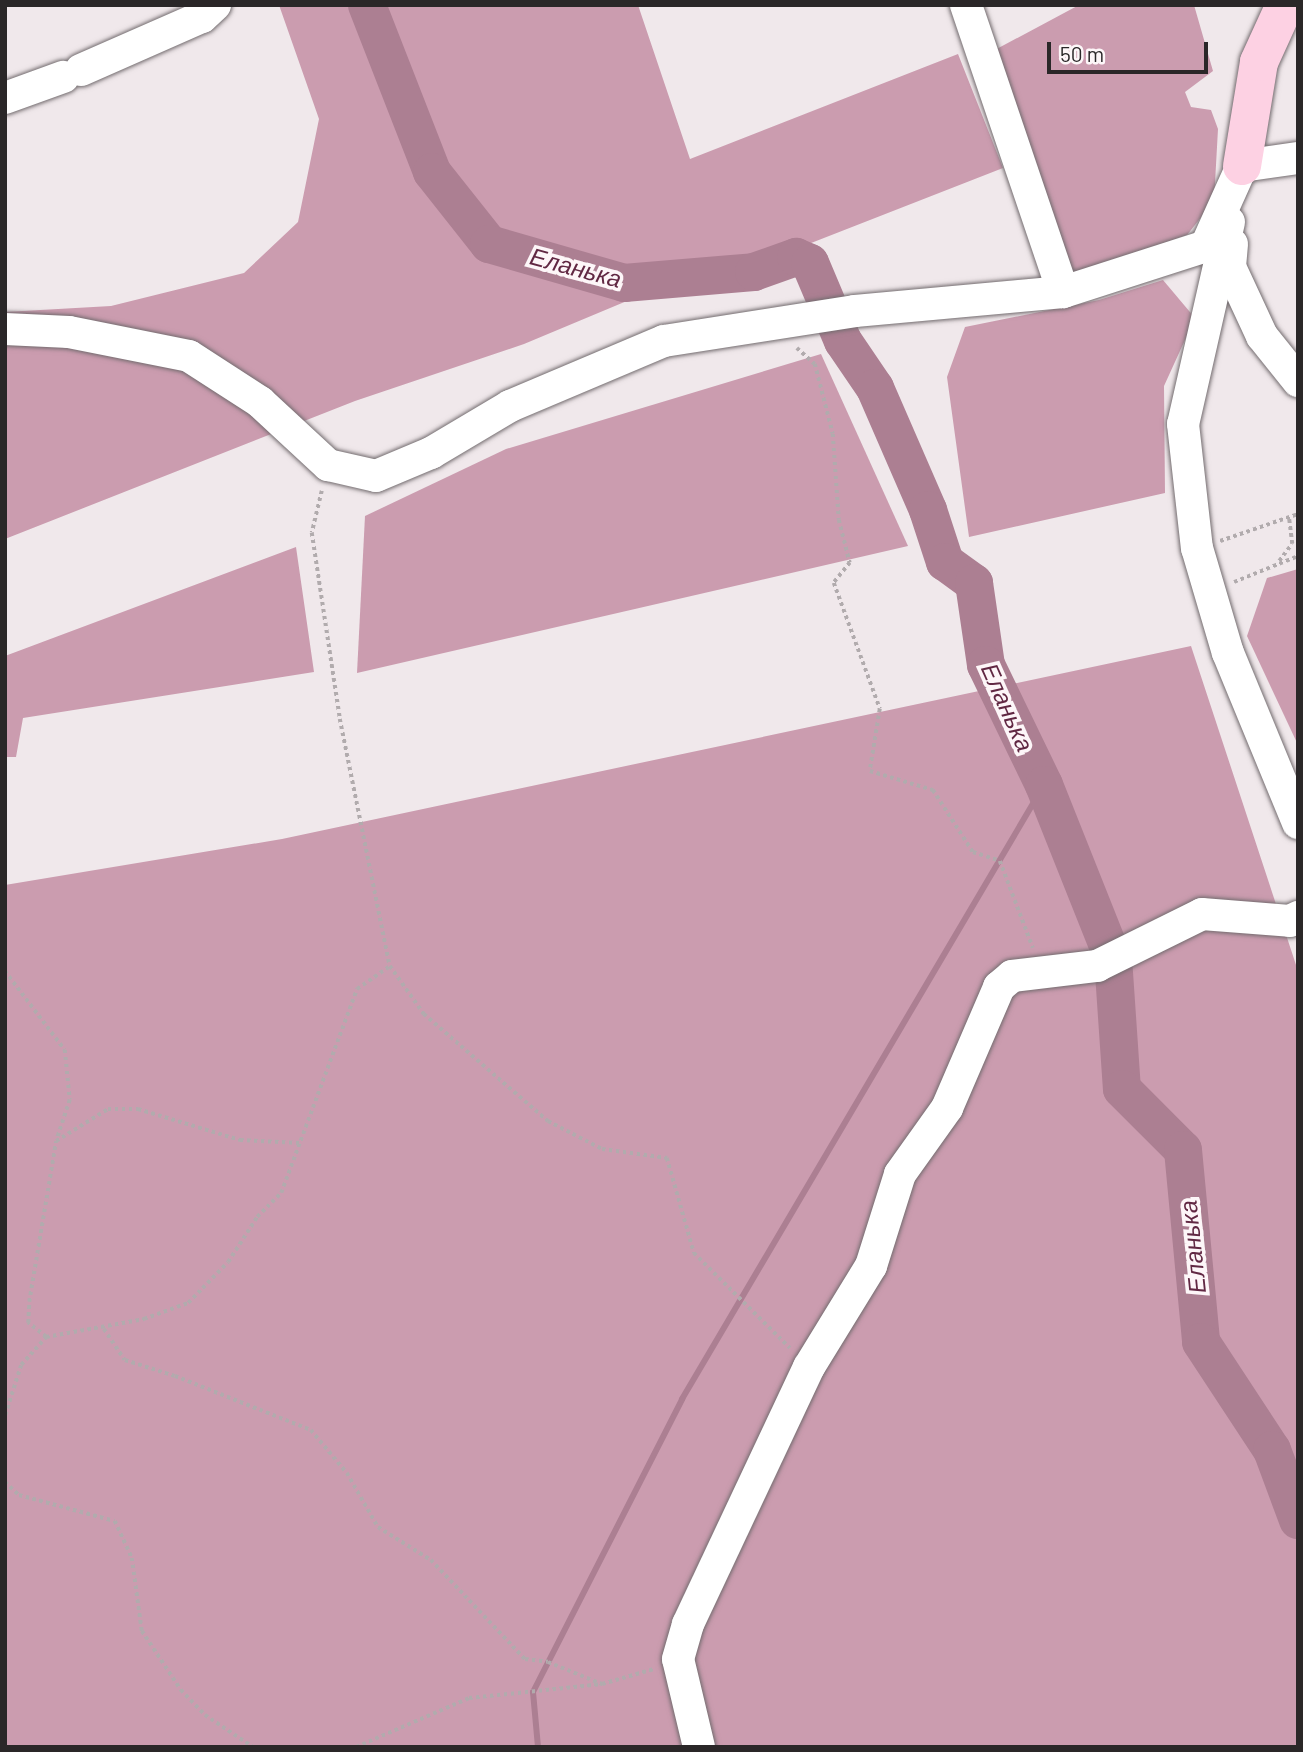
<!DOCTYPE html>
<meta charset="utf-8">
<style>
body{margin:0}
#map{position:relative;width:1303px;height:1752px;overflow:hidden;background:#f0e8eb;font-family:Barlow,sans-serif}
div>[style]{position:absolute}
.forest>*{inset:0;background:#cb9caf}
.stream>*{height:6px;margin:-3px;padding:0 3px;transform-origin:3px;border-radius:3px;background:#ac7f92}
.river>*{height:38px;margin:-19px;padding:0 19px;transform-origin:19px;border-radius:19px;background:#ac7f92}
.path>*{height:3.5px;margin-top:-1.75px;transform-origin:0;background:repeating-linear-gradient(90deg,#b1abad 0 3.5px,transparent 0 7px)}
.roads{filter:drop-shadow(0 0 2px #736c6f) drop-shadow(0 0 2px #736c6f)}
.minor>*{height:32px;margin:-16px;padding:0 16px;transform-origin:16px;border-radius:16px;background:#fff}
.major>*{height:38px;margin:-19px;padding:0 19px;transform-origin:19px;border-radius:19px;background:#fdd1e3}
span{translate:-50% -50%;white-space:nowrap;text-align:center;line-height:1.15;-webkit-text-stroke:7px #fdf6f8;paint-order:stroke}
.water-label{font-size:24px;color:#612843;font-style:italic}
.frame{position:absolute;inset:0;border:7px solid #2a2728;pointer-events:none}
.scale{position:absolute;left:1047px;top:42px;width:161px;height:32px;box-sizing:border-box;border:4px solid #2a2728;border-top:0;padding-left:9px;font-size:21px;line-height:24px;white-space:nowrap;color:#2a2728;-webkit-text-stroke:5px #fdf6f8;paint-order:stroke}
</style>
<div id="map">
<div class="forest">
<i style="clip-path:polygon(279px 5px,638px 5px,690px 159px,958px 54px,1003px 168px,806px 245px,701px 270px,524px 344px,355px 401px,5px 539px,5px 312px,111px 306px,244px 273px,298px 222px,319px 119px)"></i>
<i style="clip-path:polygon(1079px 5px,1194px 5px,1213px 71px,1185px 92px,1191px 107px,1211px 110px,1218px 129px,1214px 201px,1187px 235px,1066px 278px,991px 52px)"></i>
<i style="clip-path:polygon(1163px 280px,1195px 318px,1164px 386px,1165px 493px,969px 537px,947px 377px,965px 327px,1099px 300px)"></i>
<i style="clip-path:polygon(821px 354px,908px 546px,357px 673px,365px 516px,506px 449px)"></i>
<i style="clip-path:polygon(296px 547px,314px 672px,23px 718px,16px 757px,5px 757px,5px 656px)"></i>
<i style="clip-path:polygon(1298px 569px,1298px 745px,1247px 636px,1267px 578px)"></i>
<i style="clip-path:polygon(1191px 646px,1298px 971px,1298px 1747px,5px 1747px,5px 885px,282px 839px)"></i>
</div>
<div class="stream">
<i style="left:538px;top:1747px;width:55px;rotate:-95.2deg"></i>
<i style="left:533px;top:1692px;width:329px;rotate:-63deg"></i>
<i style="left:682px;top:1399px;width:713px;rotate:-59.48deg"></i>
</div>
<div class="river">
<i style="left:367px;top:5px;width:179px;rotate:68.7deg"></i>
<i style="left:432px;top:172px;width:92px;rotate:51.6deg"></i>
<i style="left:489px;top:244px;width:141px;rotate:16.1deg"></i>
<i style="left:624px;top:283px;width:130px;rotate:-4.8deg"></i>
<i style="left:754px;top:272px;width:45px;rotate:-19.7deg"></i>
<i style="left:796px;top:257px;width:15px;rotate:23deg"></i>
<i style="left:810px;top:263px;width:85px;rotate:67.1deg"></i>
<i style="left:843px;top:341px;width:57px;rotate:55.8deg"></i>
<i style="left:875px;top:388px;width:133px;rotate:66.5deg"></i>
<i style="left:928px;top:510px;width:55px;rotate:71.9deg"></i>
<i style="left:945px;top:562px;width:36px;rotate:36deg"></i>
<i style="left:974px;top:583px;width:83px;rotate:81.7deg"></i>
<i style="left:986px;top:665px;width:133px;rotate:64.2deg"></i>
<i style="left:1044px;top:785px;width:186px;rotate:68.3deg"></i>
<i style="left:1113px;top:958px;width:131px;rotate:86.1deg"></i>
<i style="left:1122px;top:1089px;width:86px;rotate:45deg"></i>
<i style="left:1183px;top:1150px;width:193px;rotate:84.6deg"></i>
<i style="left:1201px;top:1342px;width:129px;rotate:56.7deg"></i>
<i style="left:1272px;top:1450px;width:75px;rotate:69.6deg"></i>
</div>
<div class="path">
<i style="left:797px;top:348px;width:24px;rotate:42deg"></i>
<i style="left:815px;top:364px;width:72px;rotate:75.6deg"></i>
<i style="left:833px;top:434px;width:86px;rotate:86deg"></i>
<i style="left:839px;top:520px;width:44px;rotate:75.7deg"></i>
<i style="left:850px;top:563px;width:26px;rotate:129deg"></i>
<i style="left:834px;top:583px;width:134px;rotate:69.9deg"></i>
<i style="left:880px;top:709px;width:63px;rotate:99.2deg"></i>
<i style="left:870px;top:771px;width:66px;rotate:16.8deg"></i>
<i style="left:933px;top:790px;width:74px;rotate:57.2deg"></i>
<i style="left:973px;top:852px;width:28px;rotate:18deg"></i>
<i style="left:1000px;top:861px;width:93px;rotate:69.2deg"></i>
<i style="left:322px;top:491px;width:43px;rotate:103.4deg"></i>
<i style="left:312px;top:533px;width:188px;rotate:81.4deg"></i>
<i style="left:340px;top:719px;width:252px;rotate:78.6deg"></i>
<i style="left:390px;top:966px;width:59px;rotate:54.7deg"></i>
<i style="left:424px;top:1014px;width:164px;rotate:40.8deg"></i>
<i style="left:548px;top:1121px;width:61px;rotate:27.4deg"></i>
<i style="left:602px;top:1149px;width:66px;rotate:7.9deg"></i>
<i style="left:667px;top:1158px;width:99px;rotate:74.1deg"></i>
<i style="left:694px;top:1253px;width:135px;rotate:44.7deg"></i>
<i style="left:1220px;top:541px;width:83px;rotate:-19.1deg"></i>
<i style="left:1279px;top:561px;width:21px;rotate:-53deg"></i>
<i style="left:1292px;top:544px;width:25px;rotate:-97deg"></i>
<i style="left:1234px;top:582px;width:69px;rotate:-22.1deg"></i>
<i style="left:5px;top:971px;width:99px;rotate:52.8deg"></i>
<i style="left:65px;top:1050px;width:50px;rotate:84.3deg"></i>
<i style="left:70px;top:1100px;width:41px;rotate:108.4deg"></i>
<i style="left:104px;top:1329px;width:37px;rotate:56deg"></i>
<i style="left:125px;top:1360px;width:52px;rotate:17.7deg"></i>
<i style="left:175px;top:1376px;width:146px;rotate:21.7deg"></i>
<i style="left:311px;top:1430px;width:56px;rotate:50.1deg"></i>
<i style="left:347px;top:1473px;width:62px;rotate:60.1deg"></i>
<i style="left:378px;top:1527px;width:62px;rotate:31.9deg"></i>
<i style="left:431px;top:1560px;width:137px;rotate:46.5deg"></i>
<i style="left:525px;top:1659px;width:23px;rotate:7deg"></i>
<i style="left:548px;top:1662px;width:58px;rotate:22.2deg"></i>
<i style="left:46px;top:1337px;width:23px;rotate:-142deg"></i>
<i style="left:28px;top:1323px;width:21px;rotate:-87deg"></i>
<i style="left:29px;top:1302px;width:163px;rotate:-80.5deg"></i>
<i style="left:56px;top:1141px;width:61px;rotate:-31.6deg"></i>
<i style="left:108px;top:1109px;width:30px"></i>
<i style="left:138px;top:1109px;width:107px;rotate:16.9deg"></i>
<i style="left:240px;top:1140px;width:60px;rotate:2.9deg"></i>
<i style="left:5px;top:1415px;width:52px;rotate:-72.3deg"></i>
<i style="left:21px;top:1365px;width:38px;rotate:-48deg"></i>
<i style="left:46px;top:1337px;width:100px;rotate:-10.4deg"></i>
<i style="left:144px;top:1319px;width:47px;rotate:-20deg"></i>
<i style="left:188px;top:1303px;width:57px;rotate:-45.7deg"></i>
<i style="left:228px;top:1262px;width:54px;rotate:-57.2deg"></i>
<i style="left:257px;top:1217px;width:34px;rotate:-45deg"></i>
<i style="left:281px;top:1193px;width:218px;rotate:-69.6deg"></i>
<i style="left:357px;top:989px;width:40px;rotate:-34.9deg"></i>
<i style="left:5px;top:1482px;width:19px;rotate:43deg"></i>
<i style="left:19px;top:1495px;width:99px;rotate:15.2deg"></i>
<i style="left:115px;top:1521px;width:41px;rotate:65.3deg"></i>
<i style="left:132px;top:1558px;width:74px;rotate:82.2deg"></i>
<i style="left:142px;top:1631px;width:71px;rotate:56.5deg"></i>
<i style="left:181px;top:1690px;width:35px;rotate:46deg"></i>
<i style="left:205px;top:1715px;width:58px;rotate:33.7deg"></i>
<i style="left:356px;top:1747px;width:123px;rotate:-23.4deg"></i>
<i style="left:469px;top:1698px;width:134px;rotate:-6deg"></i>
<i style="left:602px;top:1684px;width:54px;rotate:-16.1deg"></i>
</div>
<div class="roads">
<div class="minor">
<i style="left:966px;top:5px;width:303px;rotate:71.3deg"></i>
<i style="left:81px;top:70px;width:132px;rotate:-23.7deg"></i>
<i style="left:202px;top:17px;width:18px;rotate:-43deg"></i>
<i style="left:5px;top:98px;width:62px;rotate:-19.9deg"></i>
<i style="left:1242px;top:166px;width:57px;rotate:-8.1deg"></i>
<i style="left:1229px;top:222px;width:207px;rotate:102.8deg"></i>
<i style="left:1183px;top:424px;width:125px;rotate:83.6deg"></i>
<i style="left:1197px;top:548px;width:109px;rotate:73.6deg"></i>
<i style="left:1228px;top:653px;width:184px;rotate:67.6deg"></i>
<i style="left:1232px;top:244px;width:23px;rotate:95deg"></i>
<i style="left:1230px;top:267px;width:76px;rotate:65.1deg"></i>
<i style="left:1262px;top:336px;width:58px;rotate:51.3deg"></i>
<i style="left:5px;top:329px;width:64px;rotate:2.7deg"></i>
<i style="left:69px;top:332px;width:122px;rotate:11.3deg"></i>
<i style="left:189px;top:356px;width:85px;rotate:32.9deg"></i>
<i style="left:260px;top:402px;width:93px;rotate:42.8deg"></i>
<i style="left:328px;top:465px;width:49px;rotate:12.9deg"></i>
<i style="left:376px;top:476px;width:60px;rotate:-22.7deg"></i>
<i style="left:431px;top:453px;width:92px;rotate:-30.7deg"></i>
<i style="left:510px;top:406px;width:167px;rotate:-22.9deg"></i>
<i style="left:664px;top:341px;width:193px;rotate:-8.9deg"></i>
<i style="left:855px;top:311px;width:209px;rotate:-5.2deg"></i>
<i style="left:1063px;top:292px;width:150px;rotate:-17.8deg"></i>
<i style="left:1206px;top:246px;width:88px;rotate:-65.8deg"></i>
<i style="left:699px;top:1747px;width:90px;rotate:-103.4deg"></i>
<i style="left:678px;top:1659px;width:36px;rotate:-74deg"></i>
<i style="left:688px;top:1624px;width:284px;rotate:-64.8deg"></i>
<i style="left:809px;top:1367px;width:119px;rotate:-58.5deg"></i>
<i style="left:871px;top:1266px;width:96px;rotate:-72.5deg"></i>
<i style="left:900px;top:1174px;width:81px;rotate:-54.5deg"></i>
<i style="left:947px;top:1108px;width:132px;rotate:-66.7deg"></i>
<i style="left:999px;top:987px;width:17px;rotate:-40deg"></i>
<i style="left:1012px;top:976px;width:86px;rotate:-6.7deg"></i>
<i style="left:1097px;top:966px;width:117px;rotate:-26.3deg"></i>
<i style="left:1202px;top:914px;width:88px;rotate:4.5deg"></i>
<i style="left:1290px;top:921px;width:9px;rotate:-27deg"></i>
</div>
<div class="major">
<i style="left:1242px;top:166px;width:105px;rotate:-80.7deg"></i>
<i style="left:1259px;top:62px;width:63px;rotate:-65.5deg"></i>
</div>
</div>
<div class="water-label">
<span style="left:576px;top:267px;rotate:15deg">Еланька</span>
<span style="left:1008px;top:707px;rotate:66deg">Еланька</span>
<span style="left:1192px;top:1247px;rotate:-96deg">Еланька</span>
</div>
<div class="frame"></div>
<div class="scale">50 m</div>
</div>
